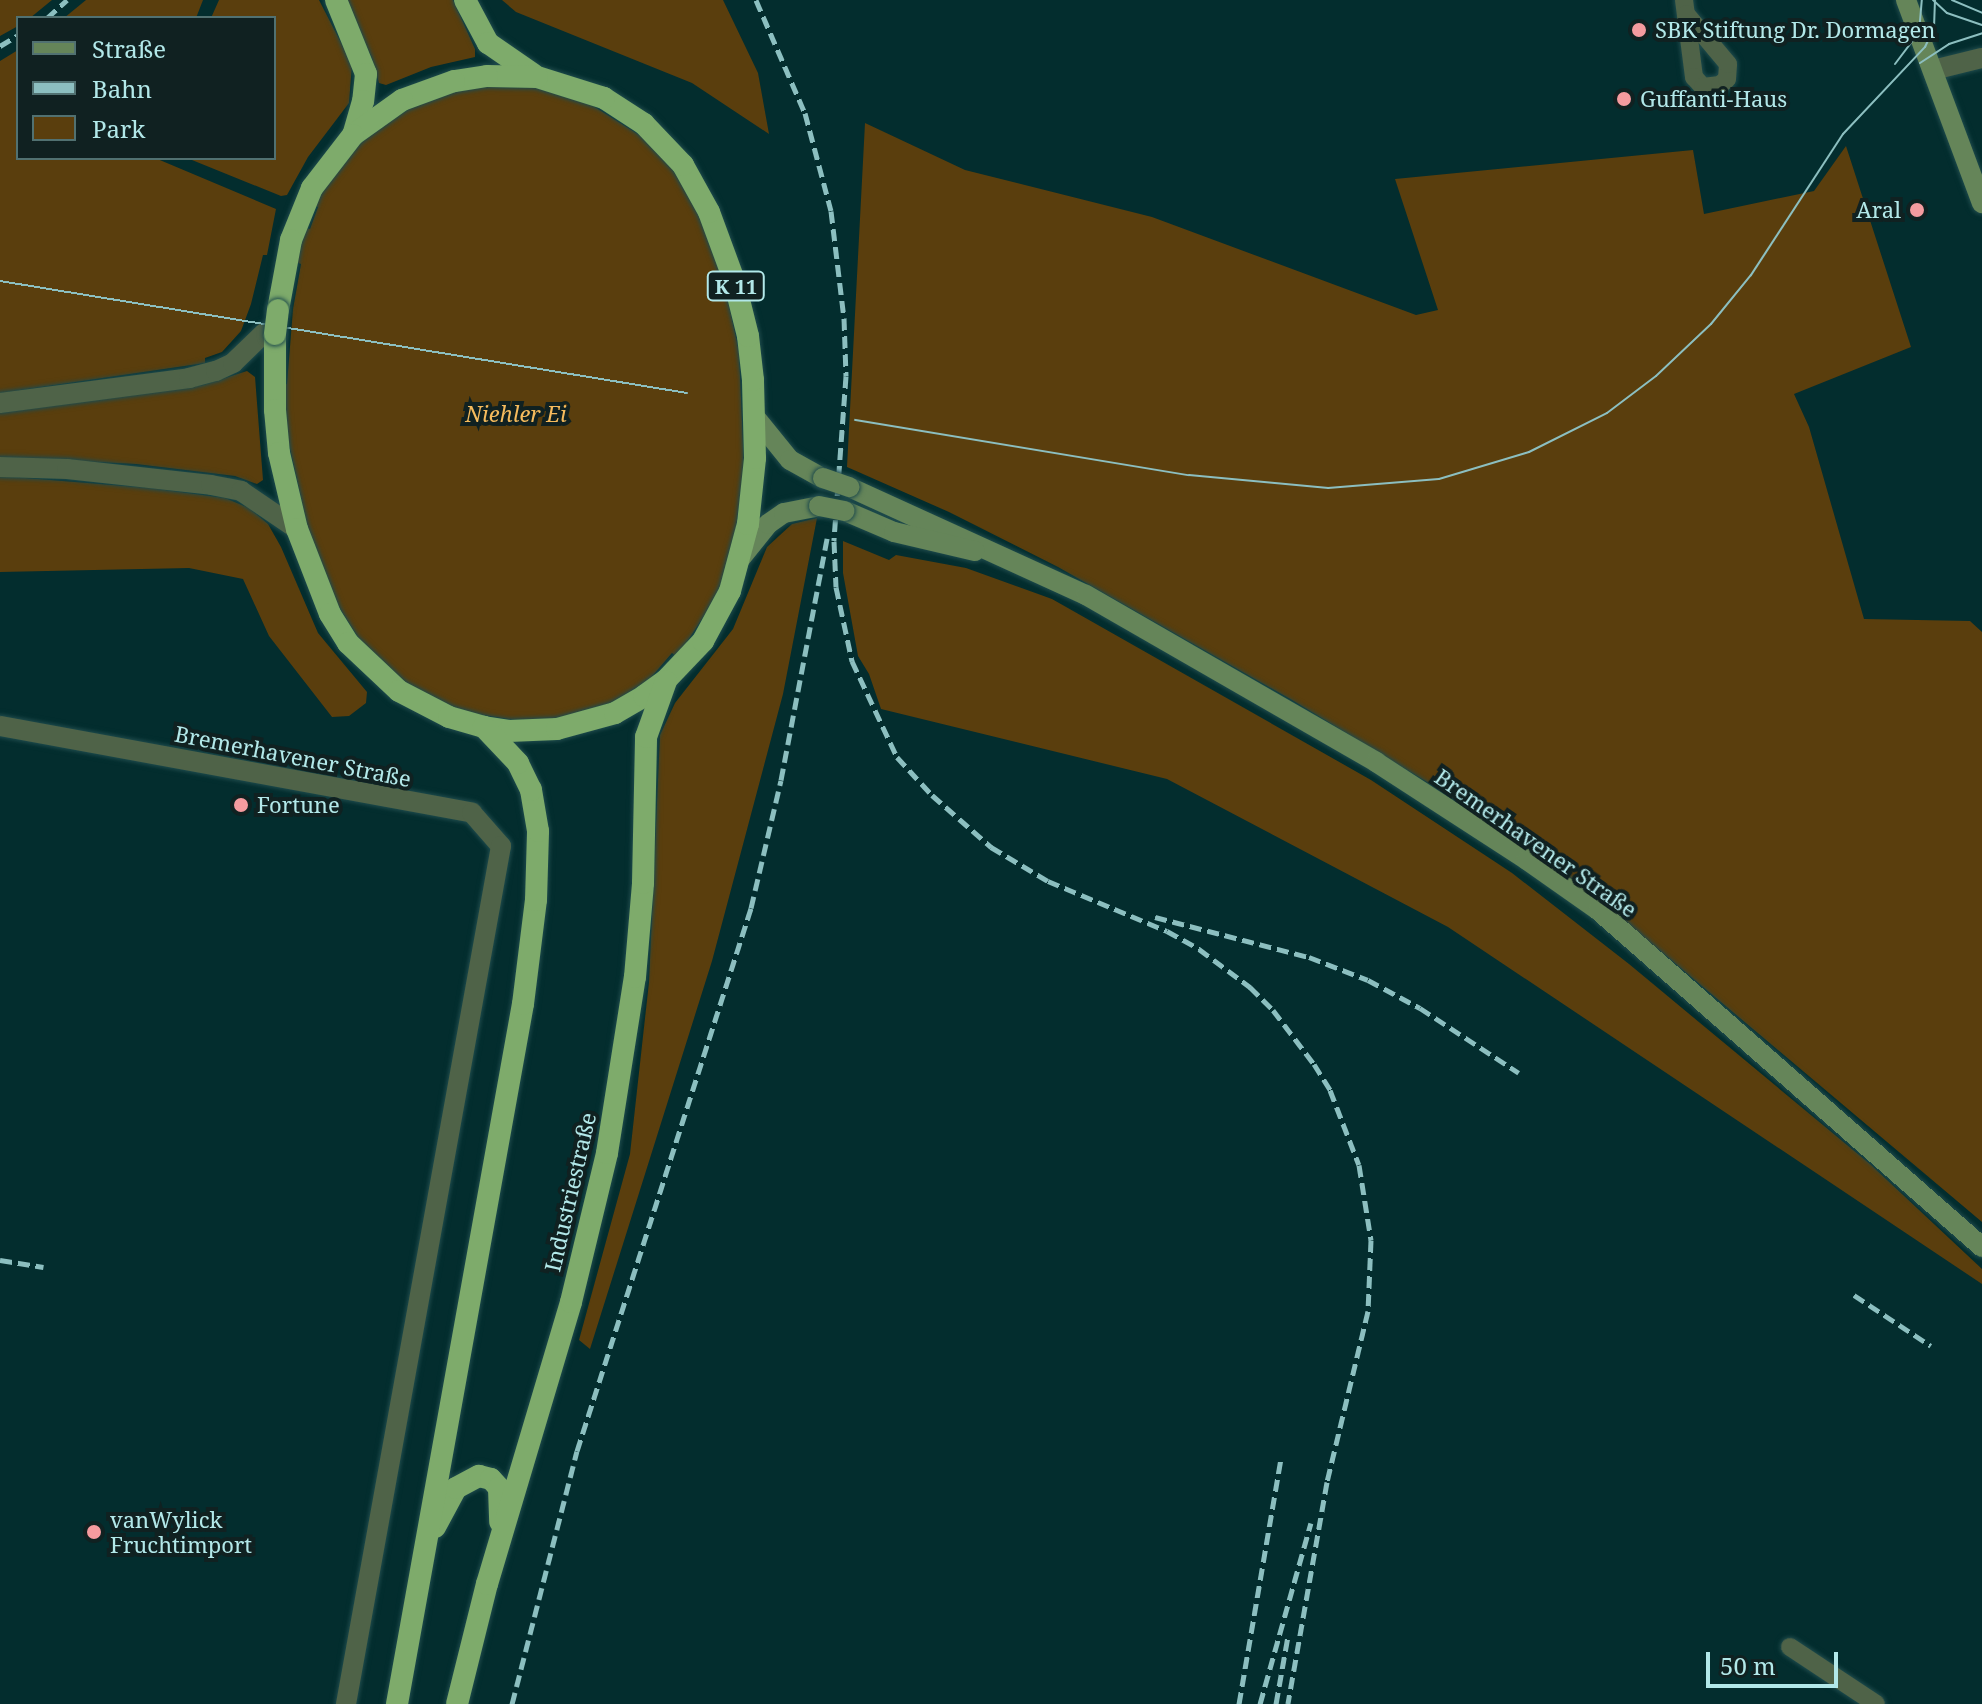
<!DOCTYPE html>
<meta charset="utf-8">
<style>
body{margin:0}
#map{position:relative;width:1982px;height:1704px;overflow:hidden;background:#032d2e;font-family:"Noto Serif",serif}
div>[style]{position:absolute}
.green>*{inset:0;background:#5a3e0d}
.roads{filter:drop-shadow(0 0 2px #1f4b4c) drop-shadow(0 0 2px #1f4b4c)}
.minor>*{height:18px;margin:-9px;padding:0 9px;transform-origin:9px;border-radius:9px;background:#4f6348}
.tertiary>*{height:20px;margin:-10px;padding:0 10px;transform-origin:10px;border-radius:10px;background:#4f6348}
.secondary>*{height:20px;margin:-10px;padding:0 10px;transform-origin:10px;border-radius:10px;background:#658559}
.trunk>*{height:22px;margin:-11px;padding:0 11px;transform-origin:11px;border-radius:11px;background:#7eab6b}
.tram>*{height:2px;margin:-1px;padding:0 1px;transform-origin:1px;border-radius:1px;background:#8cbfc0}
.rail>*{height:5px;margin-top:-2.5px;transform-origin:0;background:repeating-linear-gradient(90deg,#8cbfc0 0 12px,transparent 0 18px)}
.bridges{filter:drop-shadow(0 0 2px #1f4b4c) drop-shadow(0 0 2px #1f4b4c)}
.secondary-bridge>*{height:20px;margin:-10px;padding:0 10px;transform-origin:10px;border-radius:10px;background:#658559}
.trunk-bridge>*{height:22px;margin:-11px;padding:0 11px;transform-origin:11px;border-radius:11px;background:#7eab6b}
.dots>*{width:22px;height:22px;translate:-50% -50%;box-sizing:border-box;border:4px solid #102121;border-radius:50%}
span{translate:-50% -50%;white-space:nowrap;text-align:center;line-height:1.15;-webkit-text-stroke:8px #102121;paint-order:stroke}
.shield-label span{padding:2px 6px;background:#102121;border:2px solid;border-radius:6px;-webkit-text-stroke-width:0}
.shield-label{font-size:20px;color:#b2e8e9;font-weight:700}
.poi-label{font-size:22px;color:#b2e8e9}
.left{translate:0 -50%;text-align:left}
.right{translate:-100% -50%;text-align:right}
.park-label{font-size:22px;color:#f5bb5d;font-style:italic}
.street-label{font-size:22px;color:#b2e8e9}
.legend{position:absolute;left:16px;top:16px;width:260px;height:144px;box-sizing:border-box;background:#102121;border:2px solid #517171;margin:0;padding:10px 14px;list-style:none;font-size:24px;color:#b2e8e9}
.legend li{display:flex;align-items:center;gap:16px;height:40px}
.legend b{width:40px;border:2px solid #517171}
.scale{position:absolute;left:1706px;top:1652px;width:132px;height:36px;box-sizing:border-box;border:4px solid #b2e8e9;border-top:0;padding-left:10px;font-size:24px;line-height:28px;white-space:nowrap;color:#b2e8e9;-webkit-text-stroke:6px #102121;paint-order:stroke}
</style>
<div id="map">
<div class="green">
<i style="clip-path:polygon(0 0,52px 0,30px 18px,18px 18px,18px 26px,0 36px)"></i>
<i style="clip-path:polygon(86px 0,203px 0,196px 18px,64px 18px)"></i>
<i style="clip-path:polygon(219px 0,319px 0,352px 64px,349px 103px,308px 157px,287px 195px,281px 196px,187px 158px,274px 158px,274px 18px,211px 18px)"></i>
<i style="clip-path:polygon(344px 0,453px 0,475px 49px,475px 57px,431px 67px,386px 85px,379px 83px,372px 58px)"></i>
<i style="clip-path:polygon(502px 0,723px 0,758px 73px,769px 134px,692px 83px,516px 12px)"></i>
<i style="clip-path:polygon(18px 50px,18px 158px,155px 158px,276px 209px,267px 255px,263px 255px,251px 304px,241px 331px,222px 352px,205px 358px,205px 363px,0 393px,0 61px)"></i>
<i style="clip-path:polygon(486px 86px,532px 87px,582px 99px,644px 138px,679px 176px,700px 215px,726px 291px,739px 352px,744px 468px,735px 535px,719px 593px,677px 657px,672px 653px,648px 681px,611px 703px,556px 719px,521px 721px,458px 711px,402px 681px,359px 639px,329px 591px,310px 538px,287px 435px,283px 385px,287px 384px,293px 309px,301px 264px,296px 262px,305px 228px,310px 229px,318px 207px,314px 205px,326px 184px,361px 140px,412px 107px,453px 91px)"></i>
<i style="clip-path:polygon(865px 123px,965px 170px,1152px 217px,1416px 315px,1438px 310px,1395px 179px,1693px 150px,1704px 214px,1814px 191px,1846px 146px,1911px 347px,1794px 394px,1809px 427px,1864px 619px,1970px 621px,1982px 632px,1982px 1222px,1658px 949px,1550px 863px,1478px 813px,1292px 700px,1058px 567px,949px 512px,847px 467px)"></i>
<i style="clip-path:polygon(247px 371px,255px 377px,263px 480px,257px 484px,235px 476px,136px 464px,0 457px,0 413px,203px 385px)"></i>
<i style="clip-path:polygon(0 476px,150px 488px,225px 498px,249px 508px,268px 524px,281px 547px,318px 633px,367px 692px,366px 703px,349px 716px,332px 717px,269px 636px,243px 579px,189px 568px,0 572px)"></i>
<i style="clip-path:polygon(817px 518px,783px 694px,712px 961px,590px 1349px,579px 1340px,630px 1154px,649px 982px,660px 735px,675px 703px,733px 629px,767px 547px,792px 524px)"></i>
<i style="clip-path:polygon(843px 541px,889px 560px,896px 555px,966px 568px,1052px 599px,1371px 780px,1512px 873px,1629px 964px,1870px 1164px,1982px 1269px,1982px 1284px,1448px 927px,1167px 779px,881px 709px,869px 674px,858px 656px,843px 573px)"></i>
</div>
<div class="roads">
<div class="minor">
<i style="left:1684px;top:0;width:78px;rotate:82.6deg"></i>
<i style="left:1694px;top:77px;width:13px;rotate:48deg"></i>
<i style="left:1703px;top:87px;width:17px;rotate:-7deg"></i>
<i style="left:1720px;top:85px;width:9px;rotate:-41deg"></i>
<i style="left:1727px;top:79px;width:15px;rotate:-86deg"></i>
<i style="left:1728px;top:64px;width:65px;rotate:-130deg"></i>
<i style="left:1790px;top:1647px;width:103px;rotate:33.5deg"></i>
</div>
<div class="tertiary">
<i style="left:1933px;top:70px;width:50px;rotate:-13.8deg"></i>
<i style="left:0;top:403px;width:191px;rotate:-7.5deg"></i>
<i style="left:189px;top:378px;width:28px;rotate:-15deg"></i>
<i style="left:216px;top:371px;width:19px;rotate:-25deg"></i>
<i style="left:233px;top:363px;width:43px;rotate:-44.1deg"></i>
<i style="left:0;top:467px;width:67px;rotate:1.7deg"></i>
<i style="left:67px;top:469px;width:145px;rotate:6.3deg"></i>
<i style="left:211px;top:485px;width:31px;rotate:11deg"></i>
<i style="left:241px;top:491px;width:68px;rotate:34.2deg"></i>
<i style="left:0;top:726px;width:480px;rotate:10.4deg"></i>
<i style="left:472px;top:813px;width:44px;rotate:48.7deg"></i>
<i style="left:501px;top:846px;width:872px;rotate:100.24deg"></i>
</div>
<div class="secondary">
<i style="left:1906px;top:0;width:217px;rotate:69.5deg"></i>
<i style="left:755px;top:417px;width:55px;rotate:50.9deg"></i>
<i style="left:790px;top:460px;width:38px;rotate:29deg"></i>
<i style="left:849px;top:487px;width:260px;rotate:24.5deg"></i>
<i style="left:1086px;top:595px;width:335px;rotate:29.9deg"></i>
<i style="left:1376px;top:762px;width:180px;rotate:33deg"></i>
<i style="left:1527px;top:860px;width:87px;rotate:35.2deg"></i>
<i style="left:1598px;top:910px;width:511px;rotate:41.27deg"></i>
<i style="left:845px;top:511px;width:53px;rotate:23.2deg"></i>
<i style="left:894px;top:532px;width:83px;rotate:13.2deg"></i>
<i style="left:740px;top:559px;width:45px;rotate:-51.3deg"></i>
<i style="left:768px;top:524px;width:19px;rotate:-35deg"></i>
<i style="left:784px;top:513px;width:36px;rotate:-11deg"></i>
</div>
<div class="trunk">
<i style="left:336px;top:0;width:80px;rotate:67.9deg"></i>
<i style="left:366px;top:74px;width:27px;rotate:96deg"></i>
<i style="left:363px;top:101px;width:35px;rotate:106deg"></i>
<i style="left:465px;top:0;width:49px;rotate:61.9deg"></i>
<i style="left:488px;top:43px;width:55px;rotate:34.6deg"></i>
<i style="left:275px;top:334px;width:76px;rotate:90deg"></i>
<i style="left:275px;top:410px;width:43px;rotate:84.7deg"></i>
<i style="left:279px;top:453px;width:78px;rotate:76.7deg"></i>
<i style="left:297px;top:529px;width:91px;rotate:68.8deg"></i>
<i style="left:330px;top:614px;width:34px;rotate:58deg"></i>
<i style="left:348px;top:643px;width:70px;rotate:43.3deg"></i>
<i style="left:399px;top:691px;width:56px;rotate:27.5deg"></i>
<i style="left:449px;top:717px;width:36px;rotate:16deg"></i>
<i style="left:484px;top:727px;width:25px;rotate:9deg"></i>
<i style="left:509px;top:731px;width:48px;rotate:-2.4deg"></i>
<i style="left:557px;top:729px;width:60px;rotate:-15.4deg"></i>
<i style="left:615px;top:713px;width:34px;rotate:-30deg"></i>
<i style="left:644px;top:696px;width:27px;rotate:-36deg"></i>
<i style="left:666px;top:680px;width:54px;rotate:-46.5deg"></i>
<i style="left:703px;top:641px;width:57px;rotate:-61.6deg"></i>
<i style="left:730px;top:591px;width:69px;rotate:-75deg"></i>
<i style="left:748px;top:524px;width:66px;rotate:-83.9deg"></i>
<i style="left:755px;top:458px;width:78px;rotate:-91.5deg"></i>
<i style="left:753px;top:380px;width:44px;rotate:-96.5deg"></i>
<i style="left:748px;top:336px;width:58px;rotate:-104deg"></i>
<i style="left:734px;top:280px;width:72px;rotate:-110.2deg"></i>
<i style="left:709px;top:212px;width:54px;rotate:-119deg"></i>
<i style="left:683px;top:165px;width:57px;rotate:-133.6deg"></i>
<i style="left:644px;top:124px;width:48px;rotate:-147deg"></i>
<i style="left:604px;top:98px;width:70px;rotate:-162.6deg"></i>
<i style="left:537px;top:77px;width:50px;rotate:-178.9deg"></i>
<i style="left:487px;top:76px;width:33px;rotate:171deg"></i>
<i style="left:454px;top:81px;width:55px;rotate:159.9deg"></i>
<i style="left:402px;top:100px;width:60px;rotate:144.5deg"></i>
<i style="left:353px;top:135px;width:67px;rotate:127.7deg"></i>
<i style="left:312px;top:188px;width:56px;rotate:112deg"></i>
<i style="left:291px;top:240px;width:71px;rotate:100.5deg"></i>
<i style="left:435px;top:1527px;width:44px;rotate:-61.7deg"></i>
<i style="left:456px;top:1488px;width:26px;rotate:-28deg"></i>
<i style="left:479px;top:1476px;width:12px;rotate:14deg"></i>
<i style="left:491px;top:1479px;width:12px;rotate:48deg"></i>
<i style="left:499px;top:1488px;width:34px;rotate:88deg"></i>
<i style="left:397px;top:1704px;width:711px;rotate:-79.8deg"></i>
<i style="left:523px;top:1004px;width:105px;rotate:-82.9deg"></i>
<i style="left:536px;top:900px;width:69px;rotate:-88.3deg"></i>
<i style="left:538px;top:831px;width:42px;rotate:-99.7deg"></i>
<i style="left:531px;top:790px;width:30px;rotate:-116deg"></i>
<i style="left:518px;top:763px;width:50px;rotate:-133.4deg"></i>
<i style="left:457px;top:1704px;width:124px;rotate:-76deg"></i>
<i style="left:487px;top:1584px;width:294px;rotate:-73.4deg"></i>
<i style="left:571px;top:1302px;width:153px;rotate:-76.4deg"></i>
<i style="left:607px;top:1153px;width:178px;rotate:-81deg"></i>
<i style="left:635px;top:977px;width:94px;rotate:-85.1deg"></i>
<i style="left:643px;top:883px;width:146px;rotate:-88.8deg"></i>
<i style="left:646px;top:737px;width:59px;rotate:-70.3deg"></i>
</div>
</div>
<div class="tram">
<i style="left:1933px;top:0;width:19px;rotate:43deg"></i>
<i style="left:1947px;top:13px;width:37px;rotate:19deg"></i>
<i style="left:1952px;top:0;width:33px;rotate:23deg"></i>
<i style="left:1920px;top:63px;width:35px;rotate:-33deg"></i>
<i style="left:1949px;top:44px;width:35px;rotate:-18deg"></i>
<i style="left:1895px;top:64px;width:40px;rotate:-53deg"></i>
<i style="left:1919px;top:32px;width:32px;rotate:-85deg"></i>
<i style="left:0;top:281px;width:696px;rotate:9.26deg"></i>
<i style="left:855px;top:420px;width:338px;rotate:9.4deg"></i>
<i style="left:1189px;top:475px;width:140px;rotate:5.3deg"></i>
<i style="left:1328px;top:488px;width:111px;rotate:-4.6deg"></i>
<i style="left:1439px;top:479px;width:94px;rotate:-16.7deg"></i>
<i style="left:1529px;top:452px;width:87px;rotate:-26.6deg"></i>
<i style="left:1607px;top:413px;width:61px;rotate:-37.1deg"></i>
<i style="left:1656px;top:376px;width:76px;rotate:-43.4deg"></i>
<i style="left:1711px;top:324px;width:63px;rotate:-50.8deg"></i>
<i style="left:1751px;top:275px;width:168px;rotate:-56.9deg"></i>
<i style="left:1843px;top:134px;width:120px;rotate:-46.7deg"></i>
<i style="left:1925px;top:47px;width:21px;rotate:-65deg"></i>
<i style="left:1934px;top:28px;width:28px;rotate:-88deg"></i>
</div>
<div class="rail">
<i style="left:756px;top:0;width:123px;rotate:66.6deg"></i>
<i style="left:805px;top:113px;width:101px;rotate:75.1deg"></i>
<i style="left:831px;top:211px;width:108px;rotate:83.1deg"></i>
<i style="left:844px;top:318px;width:58px;rotate:88deg"></i>
<i style="left:846px;top:376px;width:165px;rotate:94.2deg"></i>
<i style="left:834px;top:541px;width:46px;rotate:87.5deg"></i>
<i style="left:836px;top:587px;width:76px;rotate:77.8deg"></i>
<i style="left:852px;top:661px;width:106px;rotate:64.9deg"></i>
<i style="left:897px;top:757px;width:52px;rotate:47.4deg"></i>
<i style="left:932px;top:795px;width:79px;rotate:41.4deg"></i>
<i style="left:991px;top:847px;width:66px;rotate:30.8deg"></i>
<i style="left:1048px;top:881px;width:129px;rotate:22.8deg"></i>
<i style="left:1167px;top:931px;width:37px;rotate:29deg"></i>
<i style="left:1199px;top:949px;width:64px;rotate:36.7deg"></i>
<i style="left:1250px;top:987px;width:33px;rotate:45deg"></i>
<i style="left:1273px;top:1010px;width:68px;rotate:52.8deg"></i>
<i style="left:1314px;top:1064px;width:31px;rotate:58deg"></i>
<i style="left:1330px;top:1090px;width:80px;rotate:68.9deg"></i>
<i style="left:1359px;top:1165px;width:76px;rotate:80.9deg"></i>
<i style="left:1371px;top:1240px;width:71px;rotate:92.4deg"></i>
<i style="left:1368px;top:1311px;width:176px;rotate:103.5deg"></i>
<i style="left:1327px;top:1482px;width:225px;rotate:100deg"></i>
<i style="left:47px;top:18px;width:27px;rotate:-42deg"></i>
<i style="left:0;top:46px;width:21px;rotate:-31deg"></i>
<i style="left:1155px;top:917px;width:159px;rotate:14.6deg"></i>
<i style="left:1309px;top:957px;width:63px;rotate:21.3deg"></i>
<i style="left:1368px;top:980px;width:59px;rotate:28.3deg"></i>
<i style="left:1420px;top:1008px;width:118px;rotate:33.3deg"></i>
<i style="left:0;top:1260px;width:44px;rotate:9.2deg"></i>
<i style="left:1854px;top:1295px;width:92px;rotate:33.5deg"></i>
<i style="left:512px;top:1704px;width:261px;rotate:-75.6deg"></i>
<i style="left:577px;top:1451px;width:570px;rotate:-72.23deg"></i>
<i style="left:751px;top:908px;width:131px;rotate:-76.8deg"></i>
<i style="left:781px;top:780px;width:246px;rotate:-79.2deg"></i>
<i style="left:1239px;top:1704px;width:251px;rotate:-80.3deg"></i>
<i style="left:1260px;top:1704px;width:188px;rotate:-74.3deg"></i>
<i style="left:1276px;top:1704px;width:69px;rotate:-80deg"></i>
</div>
<div class="bridges">
<div class="secondary-bridge">
<i style="left:823px;top:478px;width:28px;rotate:19deg"></i>
<i style="left:819px;top:506px;width:26px;rotate:11deg"></i>
</div>
<div class="trunk-bridge">
<i style="left:275px;top:334px;width:24px;rotate:-83deg"></i>
</div>
</div>
<div class="dots">
<i style="left:1639px;top:30px;background:#f59b9f"></i>
<i style="left:1624px;top:99px;background:#f59b9f"></i>
<i style="left:1917px;top:210px;background:#f59b9f"></i>
<i style="left:241px;top:805px;background:#f59b9f"></i>
<i style="left:94px;top:1532px;background:#f59b9f"></i>
</div>
<div class="shield-label">
<span style="left:736px;top:286px">K 11</span>
</div>
<div class="poi-label">
<span class="left" style="left:1655px;top:30px">SBK Stiftung Dr. Dormagen</span>
<span class="left" style="left:1640px;top:99px">Guffanti-Haus</span>
<span class="right" style="left:1901px;top:210px">Aral</span>
<span class="left" style="left:257px;top:805px">Fortune</span>
<span class="left" style="left:110px;top:1532px">vanWylick<br>Fruchtimport</span>
</div>
<div class="park-label">
<span style="left:516px;top:414px">Niehler Ei</span>
</div>
<div class="street-label">
<span style="left:293px;top:756px;rotate:11deg">Bremerhavener Straße</span>
<span style="left:1536px;top:843px;rotate:35deg">Bremerhavener Straße</span>
<span style="left:570px;top:1192px;rotate:-77deg">Industriestraße</span>
</div>
<ul class="legend">
<li><b style="height:10px;background:#658559"></b>Straße</li>
<li><b style="height:10px;background:#8cbfc0"></b>Bahn</li>
<li><b style="height:22px;background:#5a3e0d"></b>Park</li>
</ul>
<div class="scale">50 m</div>
</div>
